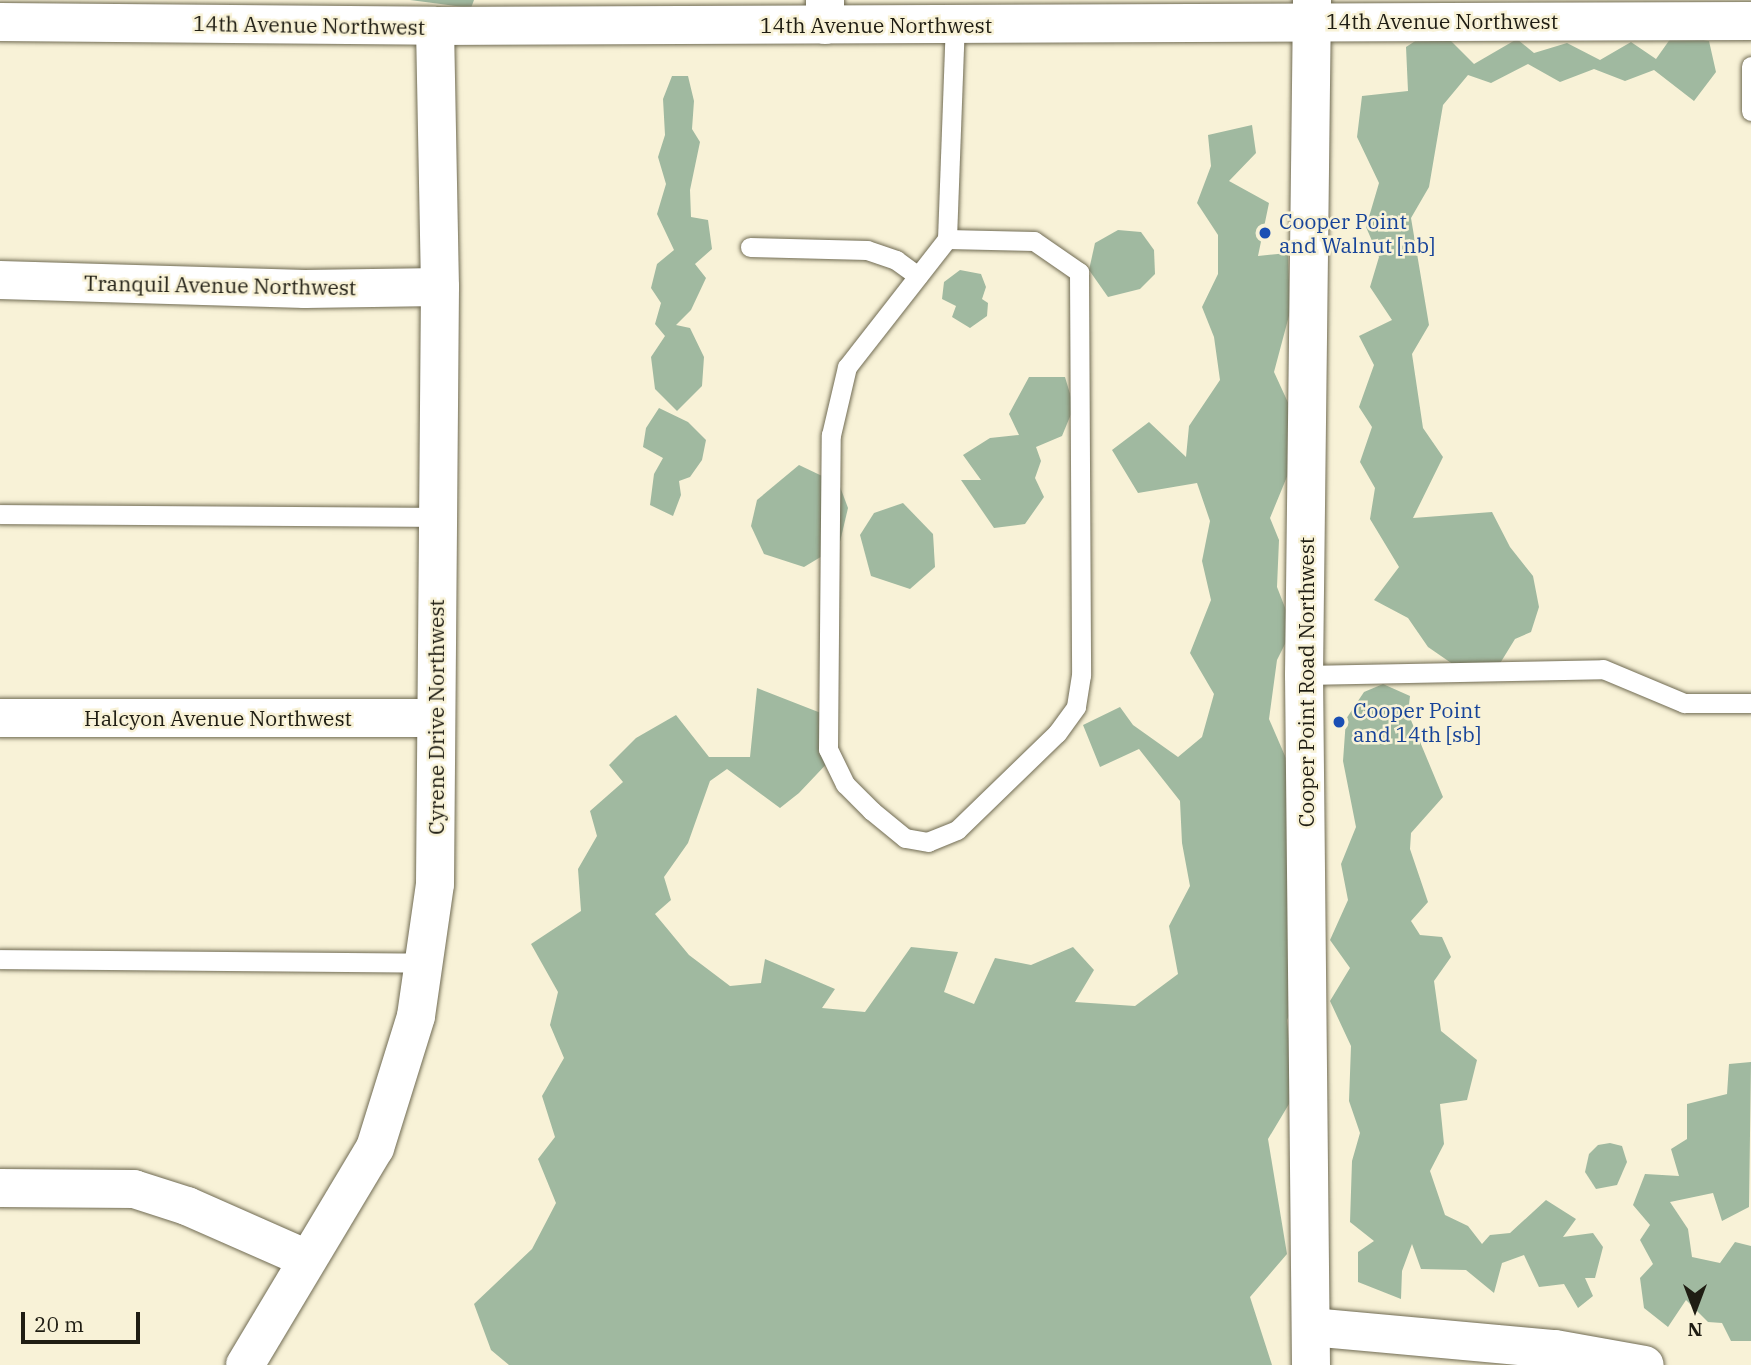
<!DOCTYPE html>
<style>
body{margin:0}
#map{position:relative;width:1751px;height:1365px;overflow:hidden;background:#f8f2d7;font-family:"IBM Plex Serif",serif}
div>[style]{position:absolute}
.forest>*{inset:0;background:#a0b9a0}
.roads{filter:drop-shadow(0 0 2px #706b53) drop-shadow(0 0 2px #706b53)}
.lane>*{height:19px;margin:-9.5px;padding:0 9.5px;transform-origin:9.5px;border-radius:9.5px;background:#fff}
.street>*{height:38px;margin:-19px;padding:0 19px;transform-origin:19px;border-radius:19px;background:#fff}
.secondary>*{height:38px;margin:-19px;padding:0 19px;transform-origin:19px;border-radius:19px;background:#fff}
.dots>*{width:19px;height:19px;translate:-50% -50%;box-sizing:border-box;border:4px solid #f8f2d7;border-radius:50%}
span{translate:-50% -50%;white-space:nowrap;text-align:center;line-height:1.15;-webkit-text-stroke:5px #f8f2d7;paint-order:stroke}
.street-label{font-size:21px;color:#1f1d13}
.transit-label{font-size:21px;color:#164399}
.left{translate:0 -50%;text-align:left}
.north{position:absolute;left:1660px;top:1274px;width:70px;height:70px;-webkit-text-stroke:5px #f8f2d7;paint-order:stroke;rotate:180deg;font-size:19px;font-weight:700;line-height:28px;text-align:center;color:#1f1d13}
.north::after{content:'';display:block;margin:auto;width:24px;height:32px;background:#1f1d13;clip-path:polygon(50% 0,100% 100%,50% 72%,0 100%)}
.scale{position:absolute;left:21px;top:1312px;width:119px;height:32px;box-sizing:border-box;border:4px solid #1f1d13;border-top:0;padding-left:9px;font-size:21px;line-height:24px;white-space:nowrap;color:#1f1d13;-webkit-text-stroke:5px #f8f2d7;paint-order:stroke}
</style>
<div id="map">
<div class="forest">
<i style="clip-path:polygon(410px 0,474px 0,471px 8px)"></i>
<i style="clip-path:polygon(1437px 27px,1474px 64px,1517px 39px,1534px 53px,1567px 43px,1600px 60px,1631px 42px,1656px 59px,1673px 35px,1709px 41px,1716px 72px,1694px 101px,1654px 70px,1625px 81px,1594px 69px,1560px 82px,1528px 64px,1491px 83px,1468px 75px,1443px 105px,1429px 187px,1411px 218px,1429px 325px,1412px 354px,1423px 428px,1443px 457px,1413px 518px,1492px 512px,1510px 547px,1533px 576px,1539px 607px,1531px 632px,1515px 639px,1499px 665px,1457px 667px,1428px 647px,1408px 618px,1374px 600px,1399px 567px,1370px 519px,1375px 488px,1360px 462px,1372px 427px,1359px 407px,1374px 365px,1359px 336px,1392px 320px,1370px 287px,1379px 257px,1366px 227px,1379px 183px,1357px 137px,1362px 96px,1408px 91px,1406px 47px)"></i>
<i style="clip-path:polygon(672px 76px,688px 76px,694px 101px,692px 129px,700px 142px,690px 190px,691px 217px,708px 220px,712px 249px,695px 264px,706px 278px,691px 310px,676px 325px,690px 328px,704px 357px,702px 386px,677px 411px,655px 389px,651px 357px,665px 336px,655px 324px,661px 303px,651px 288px,657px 264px,674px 250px,657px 214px,666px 184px,658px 157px,665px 135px,663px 99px)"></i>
<i style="clip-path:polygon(1252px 125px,1256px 153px,1229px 181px,1269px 203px,1258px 256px,1288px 253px,1290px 312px,1274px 372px,1291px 409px,1291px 467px,1270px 518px,1279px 540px,1277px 587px,1293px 628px,1277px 660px,1269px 719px,1295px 779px,1319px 955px,1287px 1020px,1295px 1094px,1268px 1139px,1287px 1254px,1250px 1297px,1272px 1365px,509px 1365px,491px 1350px,474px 1304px,532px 1249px,556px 1203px,538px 1159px,555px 1137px,542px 1096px,564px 1058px,550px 1025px,558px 992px,531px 944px,581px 911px,578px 869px,597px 836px,590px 811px,623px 782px,609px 765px,636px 738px,676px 715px,709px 757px,750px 757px,757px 688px,826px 715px,834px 756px,799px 793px,780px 808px,727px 769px,710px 781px,688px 843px,664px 877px,671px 900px,655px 914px,689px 955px,730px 986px,761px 983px,765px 959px,835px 989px,822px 1008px,865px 1012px,911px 947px,958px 952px,944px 992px,974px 1004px,995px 958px,1031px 965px,1073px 947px,1094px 970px,1075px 1002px,1135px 1006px,1178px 974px,1169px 926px,1190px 886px,1182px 843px,1180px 801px,1139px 749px,1100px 767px,1083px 725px,1120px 707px,1133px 725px,1178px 757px,1202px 737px,1214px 694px,1190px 653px,1211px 600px,1202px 561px,1210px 521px,1197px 483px,1138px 493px,1112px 450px,1149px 422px,1186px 457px,1189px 426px,1220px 380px,1214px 337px,1202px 307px,1218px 274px,1218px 235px,1197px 203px,1211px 166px,1208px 135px)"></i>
<i style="clip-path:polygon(1118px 230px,1141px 232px,1154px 250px,1155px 274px,1140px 289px,1108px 297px,1089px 270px,1095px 243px)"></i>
<i style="clip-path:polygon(960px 270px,981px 274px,986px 287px,982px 299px,988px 303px,987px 316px,970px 328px,952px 317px,956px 306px,942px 299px,944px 282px)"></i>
<i style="clip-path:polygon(1029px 377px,1065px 377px,1074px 407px,1062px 436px,1036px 447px,1041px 461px,1035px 478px,1044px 497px,1025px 524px,994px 528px,961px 480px,981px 480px,963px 455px,990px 438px,1019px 435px,1009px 414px)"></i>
<i style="clip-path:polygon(659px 408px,688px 422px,706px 440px,702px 460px,690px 477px,679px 481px,681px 495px,673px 516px,650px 505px,654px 474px,663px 458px,643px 447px,646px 428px)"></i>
<i style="clip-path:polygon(799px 465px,839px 484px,848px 508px,839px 546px,804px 567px,764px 554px,751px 526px,757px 500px)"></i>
<i style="clip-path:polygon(903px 503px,933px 534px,935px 567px,910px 589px,871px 576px,860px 535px,874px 513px)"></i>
<i style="clip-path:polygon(1383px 684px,1410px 696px,1408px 713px,1443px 797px,1411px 833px,1410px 849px,1428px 902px,1411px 921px,1420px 935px,1442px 937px,1451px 957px,1434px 981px,1441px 1031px,1477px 1060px,1467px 1100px,1440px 1104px,1444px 1144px,1430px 1171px,1445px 1215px,1468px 1226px,1482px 1244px,1490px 1235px,1510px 1233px,1546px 1200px,1576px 1219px,1563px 1237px,1593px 1233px,1603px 1247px,1595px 1278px,1585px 1278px,1593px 1296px,1578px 1308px,1564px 1284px,1539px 1287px,1524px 1255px,1502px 1263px,1494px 1293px,1466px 1270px,1421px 1269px,1412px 1244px,1402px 1271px,1401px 1299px,1358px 1282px,1358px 1252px,1374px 1241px,1350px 1222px,1352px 1161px,1360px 1133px,1349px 1101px,1351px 1046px,1330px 1001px,1350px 968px,1330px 940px,1348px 900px,1341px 864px,1356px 827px,1343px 761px,1346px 719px,1364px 692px)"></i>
<i style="clip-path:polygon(1751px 1062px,1749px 1207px,1722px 1221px,1713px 1193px,1670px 1202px,1688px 1229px,1692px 1257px,1720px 1263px,1735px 1242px,1751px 1246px,1751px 1341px,1731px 1341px,1722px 1323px,1708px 1322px,1686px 1300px,1668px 1327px,1644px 1308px,1640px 1278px,1653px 1264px,1640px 1240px,1650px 1225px,1633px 1205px,1645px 1174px,1679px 1176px,1671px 1149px,1687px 1139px,1687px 1104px,1727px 1094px,1729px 1064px)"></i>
<i style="clip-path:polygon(1610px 1143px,1622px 1146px,1627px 1162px,1617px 1185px,1596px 1189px,1585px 1172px,1589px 1154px,1598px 1145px)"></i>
</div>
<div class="roads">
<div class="lane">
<i style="left:1751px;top:66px;width:45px;rotate:90deg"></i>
<i style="left:947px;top:239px;width:87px;rotate:1.3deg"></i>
<i style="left:1034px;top:241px;width:55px;rotate:34.6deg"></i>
<i style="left:1079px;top:272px;width:403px;rotate:89.7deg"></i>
<i style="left:1081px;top:675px;width:32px;rotate:99deg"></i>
<i style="left:1076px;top:707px;width:32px;rotate:126deg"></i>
<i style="left:1057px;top:733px;width:139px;rotate:135.9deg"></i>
<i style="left:957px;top:830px;width:31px;rotate:158deg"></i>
<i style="left:928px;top:842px;width:23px;rotate:-170deg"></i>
<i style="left:905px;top:838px;width:43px;rotate:-140.7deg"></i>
<i style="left:872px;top:811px;width:38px;rotate:-135deg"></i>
<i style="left:845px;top:784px;width:39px;rotate:-116deg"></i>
<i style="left:828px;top:749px;width:314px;rotate:-89.5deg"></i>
<i style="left:831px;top:435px;width:70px;rotate:-76.8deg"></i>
<i style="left:847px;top:367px;width:162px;rotate:-52deg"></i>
<i style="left:947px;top:239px;width:214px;rotate:-87.9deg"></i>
<i style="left:750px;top:247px;width:117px;rotate:1.5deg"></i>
<i style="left:867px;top:250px;width:31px;rotate:19deg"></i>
<i style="left:896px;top:260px;width:27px;rotate:36deg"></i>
<i style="left:0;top:514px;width:438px;rotate:0.4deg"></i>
<i style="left:1304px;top:675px;width:299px;rotate:-1.1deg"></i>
<i style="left:1603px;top:669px;width:88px;rotate:22.8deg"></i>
<i style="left:1684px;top:703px;width:67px"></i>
<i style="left:0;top:959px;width:424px;rotate:0.5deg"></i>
</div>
<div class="street">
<i style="left:825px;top:25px;width:25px;rotate:-90deg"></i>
<i style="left:0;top:280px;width:305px;rotate:1.7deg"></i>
<i style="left:305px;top:289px;width:135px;rotate:-0.8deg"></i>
<i style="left:0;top:718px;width:435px"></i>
<i style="left:0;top:1188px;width:134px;rotate:0.4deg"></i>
<i style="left:134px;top:1189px;width:56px;rotate:17.8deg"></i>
<i style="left:187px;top:1206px;width:131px;rotate:23.8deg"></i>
<i style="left:1311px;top:1327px;width:245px;rotate:5.2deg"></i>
<i style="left:1555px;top:1349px;width:91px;rotate:10.1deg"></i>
<i style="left:245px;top:1365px;width:253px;rotate:-59.1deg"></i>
<i style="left:375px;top:1148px;width:138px;rotate:-72.7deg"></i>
<i style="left:416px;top:1016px;width:133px;rotate:-81.8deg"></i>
<i style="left:435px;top:884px;width:597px;rotate:-89.52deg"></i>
<i style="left:440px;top:287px;width:261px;rotate:-91.1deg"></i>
</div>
<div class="secondary">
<i style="left:0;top:22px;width:435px;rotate:0.5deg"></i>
<i style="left:435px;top:26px;width:1316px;rotate:-0.22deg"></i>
<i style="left:1311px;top:1365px;width:690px;rotate:-90.58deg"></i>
<i style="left:1304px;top:675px;width:675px;rotate:-89.32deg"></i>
</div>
</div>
<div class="dots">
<i style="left:1265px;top:233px;background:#1a4fb4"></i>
<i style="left:1339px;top:722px;background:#1a4fb4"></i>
</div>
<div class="street-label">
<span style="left:1442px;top:21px">14th Avenue Northwest</span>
<span style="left:309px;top:25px;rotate:1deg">14th Avenue Northwest</span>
<span style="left:876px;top:25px">14th Avenue Northwest</span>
<span style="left:220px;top:285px;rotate:1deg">Tranquil Avenue Northwest</span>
<span style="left:1306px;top:682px;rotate:-90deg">Cooper Point Road Northwest</span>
<span style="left:436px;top:717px;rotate:-90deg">Cyrene Drive Northwest</span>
<span style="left:218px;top:718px">Halcyon Avenue Northwest</span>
</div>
<div class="transit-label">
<span class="left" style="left:1279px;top:233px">Cooper Point<br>and Walnut [nb]</span>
<span class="left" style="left:1353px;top:722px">Cooper Point<br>and 14th [sb]</span>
</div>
<div class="north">N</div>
<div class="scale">20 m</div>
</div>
